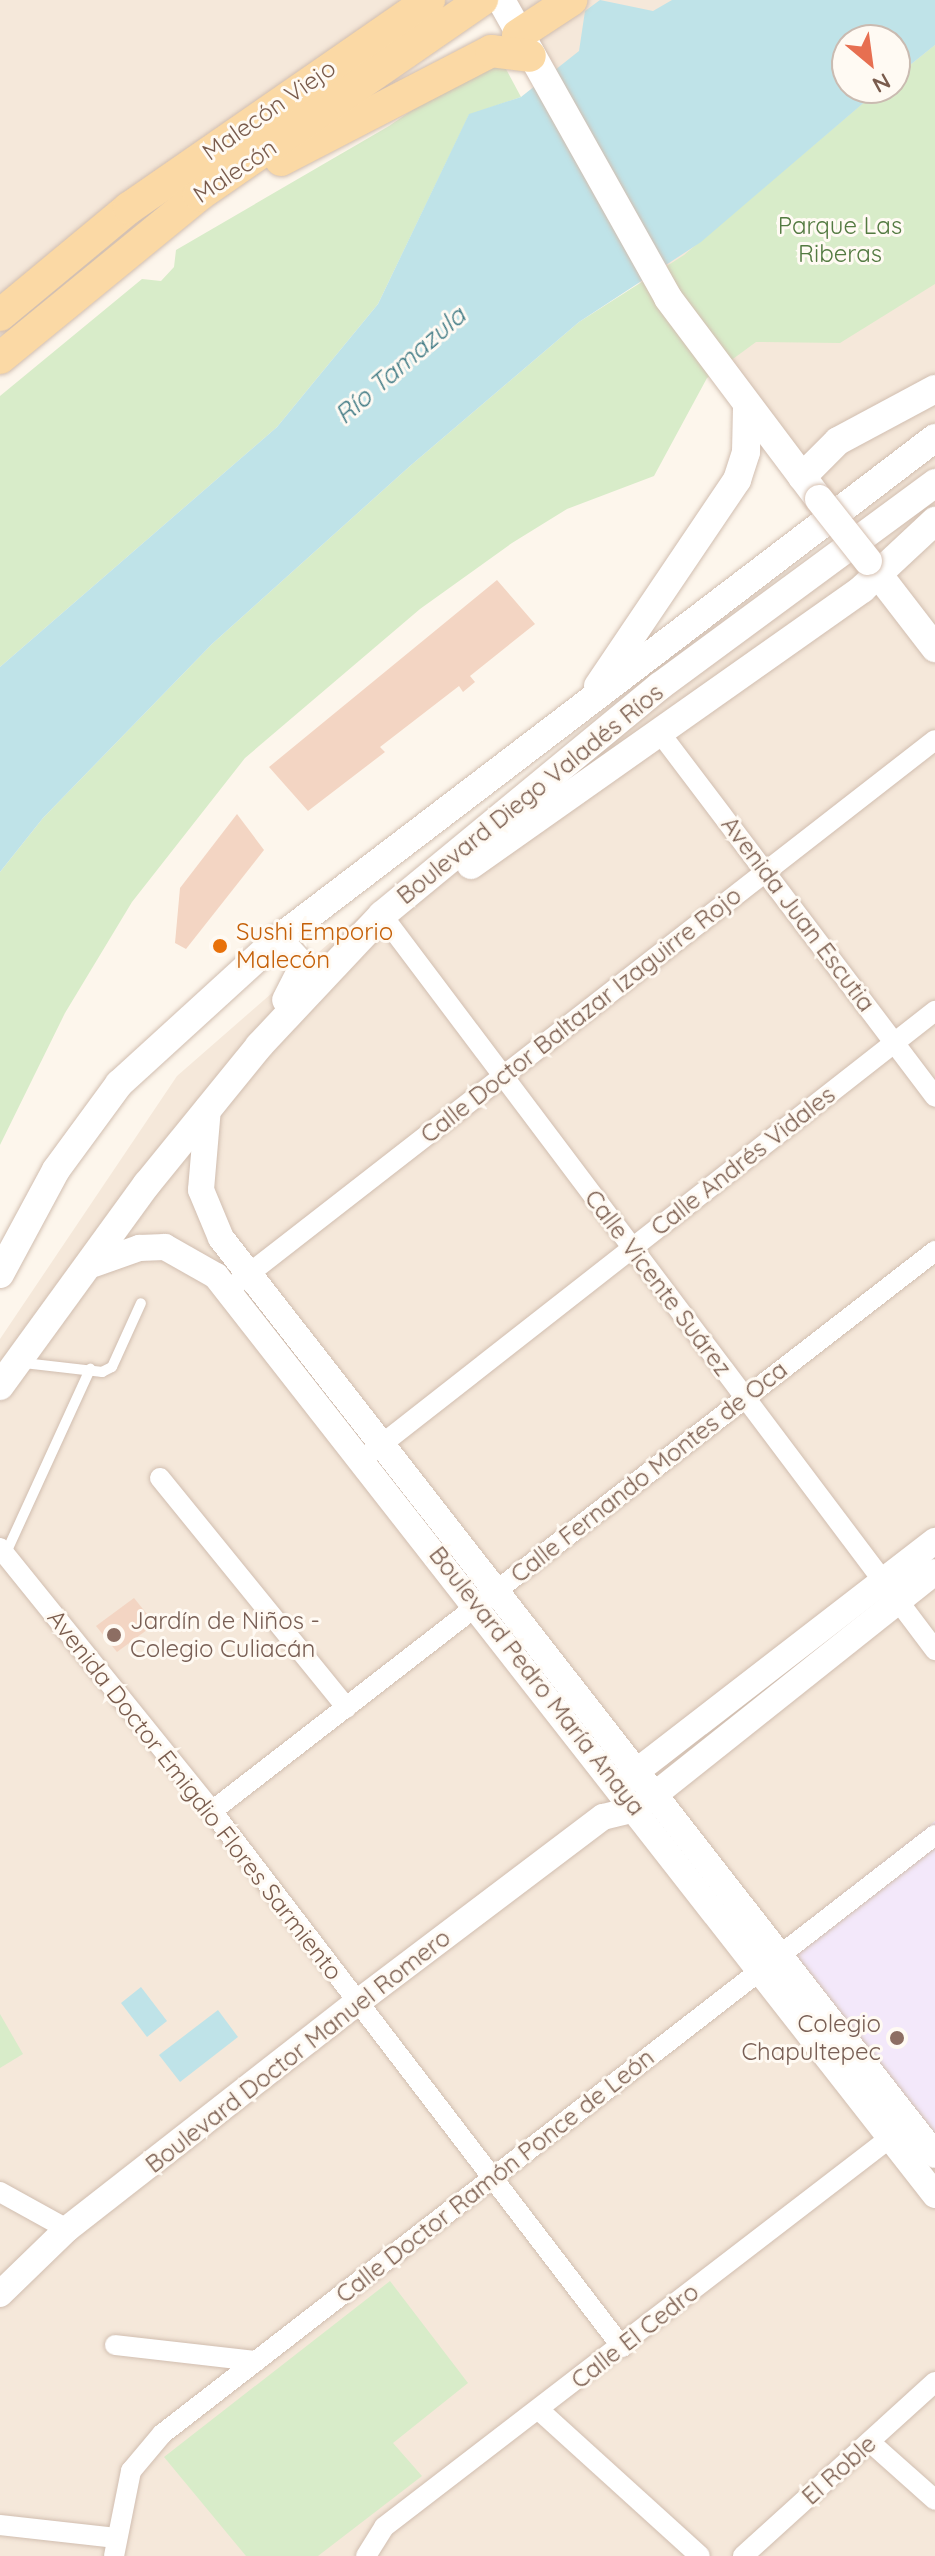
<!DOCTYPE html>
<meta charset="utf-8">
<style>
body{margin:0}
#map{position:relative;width:935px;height:2556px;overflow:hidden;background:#fdf6ec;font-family:Quicksand,sans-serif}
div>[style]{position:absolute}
.residential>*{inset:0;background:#f5e8da}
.education>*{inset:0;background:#f3e8fa}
.green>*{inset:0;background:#d8ecc9}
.water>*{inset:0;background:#bfe3e8}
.building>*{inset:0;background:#f3d5c3}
.roads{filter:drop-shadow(0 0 2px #d1beb0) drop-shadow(0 0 2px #d1beb0)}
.service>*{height:10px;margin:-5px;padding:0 5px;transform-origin:5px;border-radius:5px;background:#fff}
.minor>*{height:20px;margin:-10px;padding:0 10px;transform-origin:10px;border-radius:10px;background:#fff}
.tertiary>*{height:26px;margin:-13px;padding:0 13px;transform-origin:13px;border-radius:13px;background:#fff}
.secondary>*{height:28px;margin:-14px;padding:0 14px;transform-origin:14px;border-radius:14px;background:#fff}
.primary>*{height:32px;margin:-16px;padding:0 16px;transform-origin:16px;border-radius:16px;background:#fbd9a5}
.bridges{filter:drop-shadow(0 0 2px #d6c0b0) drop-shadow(0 0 2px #d6c0b0)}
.secondary-bridge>*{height:28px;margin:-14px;padding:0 14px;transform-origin:14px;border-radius:14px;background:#fff}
.dots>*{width:22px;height:22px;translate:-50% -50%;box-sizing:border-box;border:4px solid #fffaf3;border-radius:50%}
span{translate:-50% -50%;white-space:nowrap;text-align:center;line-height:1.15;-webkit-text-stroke:6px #fffaf3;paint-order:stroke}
.street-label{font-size:24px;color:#7a5c4d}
.park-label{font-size:24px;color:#537a41}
.food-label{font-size:24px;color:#c56008}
.left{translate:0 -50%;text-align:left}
.education-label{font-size:24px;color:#785e54}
.right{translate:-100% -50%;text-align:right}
.water-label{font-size:26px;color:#437c86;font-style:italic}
.north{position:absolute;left:831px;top:24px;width:80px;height:80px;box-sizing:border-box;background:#fffaf3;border:2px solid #cabbb1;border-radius:50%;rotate:151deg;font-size:22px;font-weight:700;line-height:32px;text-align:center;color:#7a5c4d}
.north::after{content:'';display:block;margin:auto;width:28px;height:36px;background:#e76f51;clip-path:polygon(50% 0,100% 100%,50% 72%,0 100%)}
</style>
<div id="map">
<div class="residential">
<i style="clip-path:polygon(0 0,462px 0,80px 265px,0 335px)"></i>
<i style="clip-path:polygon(evenodd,508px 0,935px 0,935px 2556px,0 2556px,0 1339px,177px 1076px,375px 903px,858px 537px,676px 293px,508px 0,847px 40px,895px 40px,895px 88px,847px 88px,847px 40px)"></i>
</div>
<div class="education">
<i style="clip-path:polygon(935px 1821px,935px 2136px,784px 1939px)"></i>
</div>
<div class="green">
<i style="clip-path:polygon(935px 45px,935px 284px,840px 343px,756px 342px,707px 378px,654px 476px,567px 509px,512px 543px,420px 609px,245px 758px,132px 902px,65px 1013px,0 1145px,0 872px,43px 818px,212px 644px,410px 466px,579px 322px,684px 255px,881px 88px,895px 88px,895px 77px)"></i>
<i style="clip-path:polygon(497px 52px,521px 97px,469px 115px,378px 304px,277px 427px,0 667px,0 396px,142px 279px,161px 281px,174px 267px,176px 250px,389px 126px)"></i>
<i style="clip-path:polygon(0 2014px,23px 2054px,0 2068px)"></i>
<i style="clip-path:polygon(390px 2281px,468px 2383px,393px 2443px,422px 2476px,318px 2556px,246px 2556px,164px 2457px)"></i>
</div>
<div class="water">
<i style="clip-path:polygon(600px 0,653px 11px,672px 0,935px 0,935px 45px,895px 77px,895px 40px,847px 40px,847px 88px,881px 88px,701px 242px,579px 322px,410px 466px,212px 644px,43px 818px,0 872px,0 667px,277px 427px,378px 304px,469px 114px,521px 97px,579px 51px,585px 11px)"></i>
<i style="clip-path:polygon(141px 1987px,167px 2021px,147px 2037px,121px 2003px)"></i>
<i style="clip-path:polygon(218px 2010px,238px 2037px,180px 2082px,159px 2055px)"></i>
</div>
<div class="building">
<i style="clip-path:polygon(497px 580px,535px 624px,470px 676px,475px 682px,463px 692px,459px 686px,380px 747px,385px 752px,308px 811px,269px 767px)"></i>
<i style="clip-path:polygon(237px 814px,264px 850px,186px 949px,175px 943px,180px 888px)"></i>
<i style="clip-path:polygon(134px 1598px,155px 1624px,117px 1652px,96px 1626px)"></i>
</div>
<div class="roads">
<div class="service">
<i style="left:24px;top:1363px;width:79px;rotate:6.6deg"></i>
<i style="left:102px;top:1372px;width:11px;rotate:-27deg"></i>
<i style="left:112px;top:1367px;width:70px;rotate:-65.6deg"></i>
<i style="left:5px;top:1555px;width:205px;rotate:-65.4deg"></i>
</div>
<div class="minor">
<i style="left:660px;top:733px;width:456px;rotate:52.9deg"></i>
<i style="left:382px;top:915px;width:920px;rotate:53.04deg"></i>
<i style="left:237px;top:1283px;width:884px;rotate:-37.88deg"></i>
<i style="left:363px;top:1459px;width:727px;rotate:-38.07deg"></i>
<i style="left:160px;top:1478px;width:296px;rotate:50.9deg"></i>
<i style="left:0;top:1548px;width:338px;rotate:51.1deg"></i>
<i style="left:212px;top:1811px;width:675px;rotate:52.59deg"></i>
<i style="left:212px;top:1811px;width:915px;rotate:-37.76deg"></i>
<i style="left:0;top:2192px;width:77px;rotate:28.9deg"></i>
<i style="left:115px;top:2345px;width:142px;rotate:6.5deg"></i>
<i style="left:539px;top:2410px;width:217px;rotate:42.2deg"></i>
<i style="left:870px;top:2442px;width:87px;rotate:41.7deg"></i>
<i style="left:0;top:2525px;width:117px;rotate:6.4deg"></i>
<i style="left:114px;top:2556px;width:87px;rotate:-78.7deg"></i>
<i style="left:131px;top:2471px;width:48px;rotate:-50deg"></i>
<i style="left:162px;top:2434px;width:978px;rotate:-37.77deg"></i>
<i style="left:366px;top:2556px;width:34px;rotate:-58deg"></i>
<i style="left:384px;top:2527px;width:650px;rotate:-37.56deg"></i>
<i style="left:743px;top:2556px;width:259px;rotate:-42.2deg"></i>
</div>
<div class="tertiary">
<i style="left:208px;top:1108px;width:82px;rotate:94.9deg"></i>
<i style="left:201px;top:1190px;width:52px;rotate:67.4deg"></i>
<i style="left:221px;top:1238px;width:1162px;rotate:52.09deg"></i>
<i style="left:94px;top:1264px;width:48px;rotate:-19.6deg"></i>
<i style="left:139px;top:1248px;width:26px;rotate:-2deg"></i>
<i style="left:165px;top:1247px;width:59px;rotate:29.6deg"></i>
<i style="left:216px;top:1276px;width:1167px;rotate:51.96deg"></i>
<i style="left:628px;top:1778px;width:388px;rotate:-37.7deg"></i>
<i style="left:0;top:2294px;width:93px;rotate:-44.1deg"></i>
<i style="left:67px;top:2229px;width:369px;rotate:-38deg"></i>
<i style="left:358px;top:2002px;width:307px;rotate:-37.1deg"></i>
<i style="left:603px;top:1817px;width:36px;rotate:-14deg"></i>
<i style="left:638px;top:1808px;width:379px;rotate:-38.5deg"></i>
</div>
<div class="secondary">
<i style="left:501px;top:0;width:342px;rotate:60.7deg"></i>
<i style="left:668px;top:298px;width:251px;rotate:53.1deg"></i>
<i style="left:802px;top:477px;width:51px;rotate:-45deg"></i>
<i style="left:838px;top:441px;width:110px;rotate:-28.2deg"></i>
<i style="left:868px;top:561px;width:110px;rotate:52.4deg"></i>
<i style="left:598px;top:686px;width:249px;rotate:-56deg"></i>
<i style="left:737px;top:480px;width:29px;rotate:-72deg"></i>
<i style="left:746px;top:452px;width:45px;rotate:-88.7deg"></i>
<i style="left:471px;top:865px;width:479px;rotate:-35.2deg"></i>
<i style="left:862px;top:589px;width:100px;rotate:-43deg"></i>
<i style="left:278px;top:939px;width:38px;rotate:48deg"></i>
<i style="left:303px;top:967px;width:37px;rotate:117deg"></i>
<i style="left:0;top:1274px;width:118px;rotate:-61.7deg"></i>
<i style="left:56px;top:1170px;width:107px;rotate:-53.8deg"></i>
<i style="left:119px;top:1084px;width:215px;rotate:-42.4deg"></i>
<i style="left:278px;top:939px;width:826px;rotate:-37.33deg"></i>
<i style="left:0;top:1386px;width:250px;rotate:-54deg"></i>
<i style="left:147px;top:1184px;width:178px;rotate:-50.9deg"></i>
<i style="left:259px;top:1046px;width:180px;rotate:-46.8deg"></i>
<i style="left:382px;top:915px;width:360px;rotate:-39.5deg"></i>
<i style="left:660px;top:686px;width:342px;rotate:-36.4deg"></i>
</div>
<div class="primary">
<i style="left:518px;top:35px;width:64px;rotate:-33.4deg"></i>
<i style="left:281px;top:160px;width:237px;rotate:-27.4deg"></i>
<i style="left:491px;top:51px;width:39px;rotate:7deg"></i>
<i style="left:0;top:315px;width:168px;rotate:-39.7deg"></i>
<i style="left:129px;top:208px;width:365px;rotate:-34.7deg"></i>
<i style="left:0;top:358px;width:257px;rotate:-39.3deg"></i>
<i style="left:199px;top:195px;width:344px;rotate:-34.6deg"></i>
</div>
</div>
<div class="bridges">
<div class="secondary-bridge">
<i style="left:819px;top:499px;width:79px;rotate:51.7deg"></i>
</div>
</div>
<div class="dots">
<i style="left:220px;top:946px;background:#e8710a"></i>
<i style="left:114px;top:1635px;background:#8d6e63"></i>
<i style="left:897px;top:2038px;background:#8d6e63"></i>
</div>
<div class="street-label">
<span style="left:269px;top:110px;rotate:-35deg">Malecón Viejo</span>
<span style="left:235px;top:171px;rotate:-34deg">Malecón</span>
<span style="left:530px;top:794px;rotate:-39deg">Boulevard Diego Valadés Ríos</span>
<span style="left:798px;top:914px;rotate:53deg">Avenida Juan Escutia</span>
<span style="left:581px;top:1015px;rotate:-38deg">Calle Doctor Baltazar Izaguirre Rojo</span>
<span style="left:743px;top:1161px;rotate:-38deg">Calle Andrés Vidales</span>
<span style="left:658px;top:1283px;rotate:53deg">Calle Vicente Suárez</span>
<span style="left:649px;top:1472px;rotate:-38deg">Calle Fernando Montes de Oca</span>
<span style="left:537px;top:1681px;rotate:52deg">Boulevard Pedro María Anaya</span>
<span style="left:195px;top:1795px;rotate:52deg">Avenida Doctor Emigdio Flores Sarmiento</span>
<span style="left:298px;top:2051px;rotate:-38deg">Boulevard Doctor Manuel Romero</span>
<span style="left:495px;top:2176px;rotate:-38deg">Calle Doctor Ramón Ponce de León</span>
<span style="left:635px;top:2336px;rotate:-38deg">Calle El Cedro</span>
<span style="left:839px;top:2470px;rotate:-42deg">El Roble</span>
</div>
<div class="park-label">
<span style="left:840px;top:240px">Parque Las<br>Riberas</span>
</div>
<div class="food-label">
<span class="left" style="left:236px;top:946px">Sushi Emporio<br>Malecón</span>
</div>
<div class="education-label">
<span class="left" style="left:130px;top:1635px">Jardín de Niños -<br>Colegio Culiacán</span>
<span class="right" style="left:881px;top:2038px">Colegio<br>Chapultepec</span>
</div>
<div class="water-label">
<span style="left:400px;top:365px;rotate:-41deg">Río Tamazula</span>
</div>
<div class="north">N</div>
</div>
